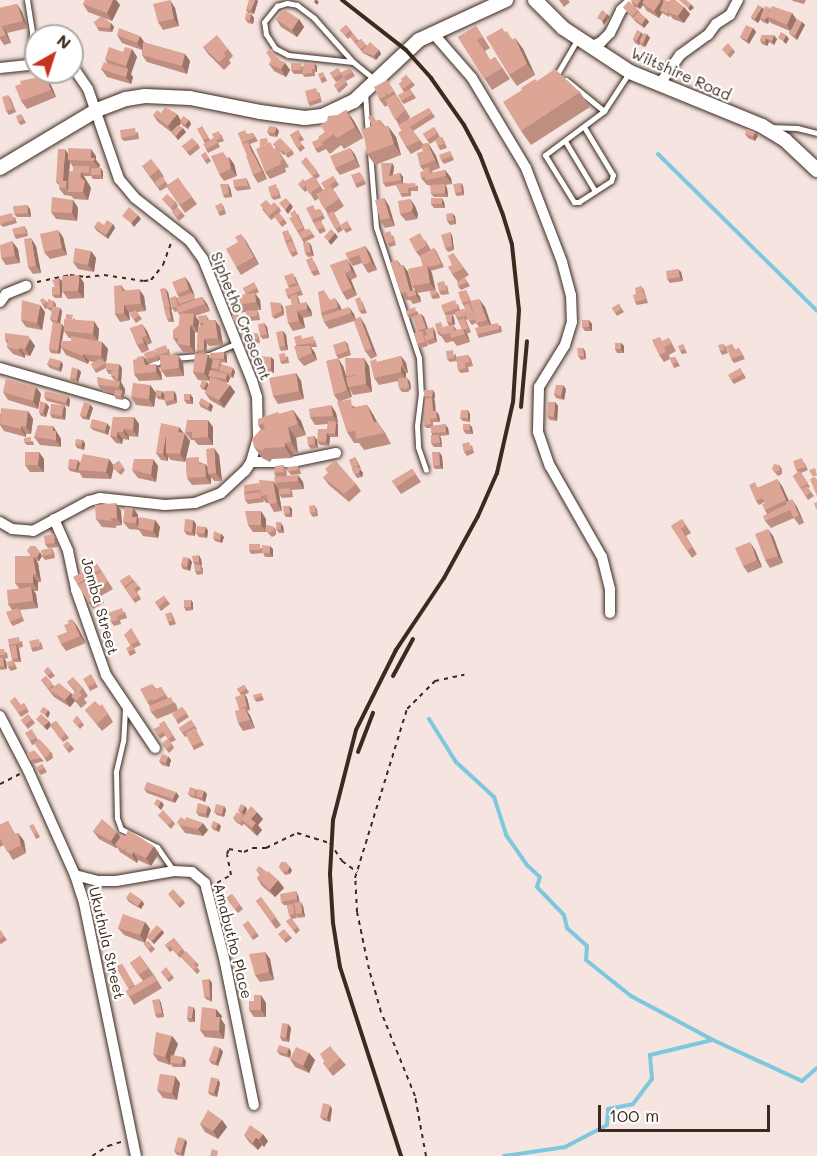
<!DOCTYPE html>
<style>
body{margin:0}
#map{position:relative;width:817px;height:1156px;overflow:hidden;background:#f5e4df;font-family:Mali,sans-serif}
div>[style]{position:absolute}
.stream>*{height:4px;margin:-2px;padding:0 2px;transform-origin:2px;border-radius:2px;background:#7dc8dd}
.path>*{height:2px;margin-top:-1px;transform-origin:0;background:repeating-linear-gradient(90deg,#3b2a1e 0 4.5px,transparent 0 9px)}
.roads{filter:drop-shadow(0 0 2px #3b2a1e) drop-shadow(0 0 2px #3b2a1e)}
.service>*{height:5px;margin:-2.5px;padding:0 2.5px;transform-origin:2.5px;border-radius:2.5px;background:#fff}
.minor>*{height:10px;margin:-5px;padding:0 5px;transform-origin:5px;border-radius:5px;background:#fff}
.tertiary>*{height:14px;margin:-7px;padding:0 7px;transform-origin:7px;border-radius:7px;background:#fff}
.rail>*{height:4px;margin:-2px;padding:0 2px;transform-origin:2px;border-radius:2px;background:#3b2a1e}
.wall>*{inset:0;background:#be8e80}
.shaded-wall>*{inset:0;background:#9b7468}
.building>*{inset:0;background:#dda595}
span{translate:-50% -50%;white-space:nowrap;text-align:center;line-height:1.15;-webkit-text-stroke:4.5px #fff;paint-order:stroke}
.street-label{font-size:15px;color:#3b2a1e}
.north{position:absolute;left:24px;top:24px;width:60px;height:60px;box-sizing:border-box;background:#fff;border:2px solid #b1aaa5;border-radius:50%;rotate:39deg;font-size:16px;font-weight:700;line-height:24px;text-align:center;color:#3b2a1e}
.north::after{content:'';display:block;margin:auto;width:21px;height:27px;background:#c8321e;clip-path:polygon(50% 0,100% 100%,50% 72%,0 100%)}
.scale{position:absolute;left:598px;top:1105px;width:172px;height:27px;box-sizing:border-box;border:3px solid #3b2a1e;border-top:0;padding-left:8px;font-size:18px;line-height:21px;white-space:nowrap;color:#3b2a1e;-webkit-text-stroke:4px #fff;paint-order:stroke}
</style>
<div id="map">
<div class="stream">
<i style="left:658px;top:154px;width:223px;rotate:44.6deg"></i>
<i style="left:429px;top:719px;width:51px;rotate:57.9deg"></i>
<i style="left:456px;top:762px;width:52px;rotate:42.6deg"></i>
<i style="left:494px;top:797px;width:40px;rotate:72deg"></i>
<i style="left:506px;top:835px;width:38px;rotate:55deg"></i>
<i style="left:528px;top:866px;width:16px;rotate:43deg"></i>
<i style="left:540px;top:877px;width:10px;rotate:107deg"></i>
<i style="left:537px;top:887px;width:39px;rotate:46deg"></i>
<i style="left:564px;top:915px;width:13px;rotate:77deg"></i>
<i style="left:567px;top:928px;width:27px;rotate:42deg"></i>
<i style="left:587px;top:946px;width:14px;rotate:94deg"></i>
<i style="left:586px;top:960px;width:58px;rotate:38.7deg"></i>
<i style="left:631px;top:996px;width:93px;rotate:28.2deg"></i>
<i style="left:713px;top:1040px;width:98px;rotate:24.7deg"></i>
<i style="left:802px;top:1081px;width:20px;rotate:-41deg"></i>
<i style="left:504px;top:1156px;width:62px;rotate:-8.4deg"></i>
<i style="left:565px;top:1147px;width:47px;rotate:-27.6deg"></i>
<i style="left:607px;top:1125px;width:16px;rotate:-86deg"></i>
<i style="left:608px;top:1109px;width:25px;rotate:-11deg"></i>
<i style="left:633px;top:1104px;width:31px;rotate:-53deg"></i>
<i style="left:652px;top:1079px;width:24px;rotate:-95deg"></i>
<i style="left:650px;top:1055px;width:64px;rotate:-13.6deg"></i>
</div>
<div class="path">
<i style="left:37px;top:282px;width:34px;rotate:-12deg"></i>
<i style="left:70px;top:275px;width:16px;rotate:7deg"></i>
<i style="left:86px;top:277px;width:18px;rotate:-6deg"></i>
<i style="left:104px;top:275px;width:40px;rotate:8.5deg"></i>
<i style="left:144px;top:281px;width:7px;rotate:-8deg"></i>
<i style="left:151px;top:280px;width:19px;rotate:-51deg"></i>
<i style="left:163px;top:265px;width:27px;rotate:-70deg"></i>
<i style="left:0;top:784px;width:22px;rotate:-27deg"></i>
<i style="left:217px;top:883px;width:16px;rotate:-30deg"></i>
<i style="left:231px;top:875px;width:21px;rotate:-101deg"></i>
<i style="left:227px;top:854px;width:5px;rotate:-68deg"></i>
<i style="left:229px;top:849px;width:15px;rotate:11deg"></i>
<i style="left:244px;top:852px;width:10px;rotate:-24deg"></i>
<i style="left:253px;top:848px;width:13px"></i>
<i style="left:266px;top:848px;width:34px;rotate:-26deg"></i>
<i style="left:297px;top:833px;width:34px;rotate:17deg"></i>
<i style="left:330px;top:843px;width:22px;rotate:56deg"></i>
<i style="left:342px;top:861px;width:19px;rotate:36deg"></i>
<i style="left:92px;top:1156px;width:19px;rotate:-32deg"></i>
<i style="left:108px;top:1146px;width:14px;rotate:-17deg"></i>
<i style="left:426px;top:1156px;width:61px;rotate:-100.4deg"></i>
<i style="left:415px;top:1096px;width:91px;rotate:-112deg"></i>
<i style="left:381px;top:1012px;width:45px;rotate:-105.6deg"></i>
<i style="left:369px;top:969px;width:58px;rotate:-101.9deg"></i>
<i style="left:357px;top:912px;width:34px;rotate:-93deg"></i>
<i style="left:355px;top:878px;width:177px;rotate:-72.9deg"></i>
<i style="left:407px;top:709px;width:40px;rotate:-45deg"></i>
<i style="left:435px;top:681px;width:30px;rotate:-12deg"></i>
</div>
<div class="roads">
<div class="service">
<i style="left:27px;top:0;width:33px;rotate:81deg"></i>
<i style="left:32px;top:33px;width:32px;rotate:95deg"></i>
<i style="left:353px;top:62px;width:65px;rotate:-173.9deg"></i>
<i style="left:288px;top:55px;width:15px;rotate:-152deg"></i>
<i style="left:275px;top:48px;width:17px;rotate:-123deg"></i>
<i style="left:266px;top:34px;width:12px;rotate:-99deg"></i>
<i style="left:264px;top:22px;width:21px;rotate:-51deg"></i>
<i style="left:277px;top:6px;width:10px;rotate:-17deg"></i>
<i style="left:287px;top:3px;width:10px;rotate:11deg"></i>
<i style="left:297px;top:5px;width:21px;rotate:37deg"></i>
<i style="left:314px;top:18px;width:59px;rotate:48.4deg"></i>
<i style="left:353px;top:62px;width:28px;rotate:39deg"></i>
<i style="left:556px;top:76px;width:42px;rotate:-59.7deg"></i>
<i style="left:566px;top:80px;width:49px;rotate:39.2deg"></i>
<i style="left:365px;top:93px;width:39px;rotate:86deg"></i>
<i style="left:584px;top:127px;width:56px;rotate:58.9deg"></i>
<i style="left:613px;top:175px;width:6px;rotate:108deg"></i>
<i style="left:611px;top:181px;width:38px;rotate:147deg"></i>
<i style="left:579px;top:202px;width:5px;rotate:180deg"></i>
<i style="left:574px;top:202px;width:55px;rotate:-121.7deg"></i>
<i style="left:545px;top:155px;width:74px;rotate:-36.7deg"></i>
<i style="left:604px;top:111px;width:45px;rotate:-56.7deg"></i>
<i style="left:769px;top:127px;width:28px;rotate:2deg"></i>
<i style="left:797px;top:128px;width:21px;rotate:14deg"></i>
<i style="left:565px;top:141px;width:58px;rotate:59deg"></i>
<i style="left:370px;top:153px;width:74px;rotate:85.4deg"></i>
<i style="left:376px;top:227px;width:138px;rotate:71.8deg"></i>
<i style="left:419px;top:358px;width:35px;rotate:87deg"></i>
<i style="left:421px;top:393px;width:33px;rotate:97deg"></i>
<i style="left:417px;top:426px;width:21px;rotate:87deg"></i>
<i style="left:418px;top:447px;width:24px;rotate:71deg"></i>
<i style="left:175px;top:358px;width:34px;rotate:-5deg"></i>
<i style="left:209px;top:355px;width:30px;rotate:-23deg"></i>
<i style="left:151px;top:365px;width:16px;rotate:-22deg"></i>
<i style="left:125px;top:708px;width:33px;rotate:93deg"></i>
<i style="left:123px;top:741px;width:32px;rotate:103deg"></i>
<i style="left:116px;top:772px;width:46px;rotate:88.8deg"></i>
<i style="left:117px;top:818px;width:12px;rotate:70deg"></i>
<i style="left:121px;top:829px;width:40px;rotate:26.6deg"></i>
<i style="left:157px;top:847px;width:29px;rotate:55deg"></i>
</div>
<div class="minor">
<i style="left:432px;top:32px;width:61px;rotate:49deg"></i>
<i style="left:472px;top:78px;width:105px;rotate:59deg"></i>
<i style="left:526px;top:168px;width:101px;rotate:69deg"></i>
<i style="left:562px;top:262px;width:34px;rotate:75deg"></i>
<i style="left:571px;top:295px;width:27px;rotate:88deg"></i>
<i style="left:572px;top:322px;width:24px;rotate:107deg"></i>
<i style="left:565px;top:345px;width:49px;rotate:121.8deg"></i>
<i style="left:539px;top:387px;width:45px;rotate:91.3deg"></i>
<i style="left:538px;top:432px;width:36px;rotate:71deg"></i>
<i style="left:550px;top:466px;width:105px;rotate:60.3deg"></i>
<i style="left:602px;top:557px;width:33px;rotate:76deg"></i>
<i style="left:610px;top:589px;width:24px;rotate:90deg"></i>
<i style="left:590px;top:47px;width:12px;rotate:-24deg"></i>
<i style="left:601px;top:42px;width:13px;rotate:-45deg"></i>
<i style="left:610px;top:33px;width:25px;rotate:-64deg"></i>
<i style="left:621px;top:10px;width:15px;rotate:-42deg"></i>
<i style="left:0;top:68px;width:36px;rotate:-6deg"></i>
<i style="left:659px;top:85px;width:37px;rotate:-55deg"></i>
<i style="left:680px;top:55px;width:34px;rotate:-36deg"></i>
<i style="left:708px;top:35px;width:14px;rotate:-54deg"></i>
<i style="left:716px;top:24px;width:17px;rotate:-33deg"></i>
<i style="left:730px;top:15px;width:17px;rotate:-62deg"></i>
<i style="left:0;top:302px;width:10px;rotate:-53deg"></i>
<i style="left:6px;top:294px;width:22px;rotate:-22deg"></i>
<i style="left:0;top:368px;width:130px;rotate:16.1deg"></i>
<i style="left:251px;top:462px;width:41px"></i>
<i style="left:292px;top:462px;width:45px;rotate:-11.6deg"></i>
<i style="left:54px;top:519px;width:35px;rotate:66deg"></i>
<i style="left:68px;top:551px;width:40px;rotate:78deg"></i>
<i style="left:76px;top:590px;width:90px;rotate:70.6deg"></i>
<i style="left:106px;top:675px;width:88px;rotate:56.1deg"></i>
<i style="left:0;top:522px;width:14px;rotate:30deg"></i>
<i style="left:12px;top:529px;width:21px;rotate:5deg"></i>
<i style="left:33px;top:531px;width:64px;rotate:-28.2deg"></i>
<i style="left:89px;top:501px;width:11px;rotate:-15deg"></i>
<i style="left:100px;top:498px;width:65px;rotate:6.1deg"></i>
<i style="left:165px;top:505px;width:30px;rotate:-4deg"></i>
<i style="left:195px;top:503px;width:28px;rotate:-21deg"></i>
<i style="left:221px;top:493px;width:33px;rotate:-43deg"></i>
<i style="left:245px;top:471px;width:11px;rotate:-56deg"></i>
<i style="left:251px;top:462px;width:26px;rotate:-74deg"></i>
<i style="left:258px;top:437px;width:40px;rotate:-91.4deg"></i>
<i style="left:257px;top:397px;width:17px;rotate:-107deg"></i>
<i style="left:252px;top:381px;width:131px;rotate:-111.9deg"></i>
<i style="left:203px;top:259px;width:22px;rotate:-126deg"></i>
<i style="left:190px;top:241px;width:70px;rotate:-142deg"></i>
<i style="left:135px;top:198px;width:25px;rotate:-130deg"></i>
<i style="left:119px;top:179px;width:95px;rotate:-109deg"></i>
<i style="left:88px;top:89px;width:29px;rotate:-124deg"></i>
<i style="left:0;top:716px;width:61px;rotate:62.6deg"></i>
<i style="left:28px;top:770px;width:115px;rotate:65.9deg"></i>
<i style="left:75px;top:875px;width:29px;rotate:72deg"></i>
<i style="left:84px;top:903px;width:258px;rotate:78.4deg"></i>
<i style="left:75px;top:875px;width:23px;rotate:15deg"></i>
<i style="left:97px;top:881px;width:19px"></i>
<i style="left:116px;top:881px;width:59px;rotate:-9.8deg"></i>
<i style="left:174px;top:871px;width:18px;rotate:3deg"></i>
<i style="left:192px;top:872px;width:17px;rotate:40deg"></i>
<i style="left:205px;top:883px;width:77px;rotate:75.8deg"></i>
<i style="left:224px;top:958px;width:150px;rotate:78.5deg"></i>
</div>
<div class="tertiary">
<i style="left:535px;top:0;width:40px;rotate:45deg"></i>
<i style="left:563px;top:28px;width:80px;rotate:33.3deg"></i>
<i style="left:630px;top:72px;width:143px;rotate:22.2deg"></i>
<i style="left:762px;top:126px;width:27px;rotate:31deg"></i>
<i style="left:785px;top:140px;width:44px;rotate:43.2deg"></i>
<i style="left:0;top:168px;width:113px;rotate:-30.9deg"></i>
<i style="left:97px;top:110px;width:31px;rotate:-21deg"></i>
<i style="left:126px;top:99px;width:19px;rotate:-9deg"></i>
<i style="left:145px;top:96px;width:45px;rotate:2.5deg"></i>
<i style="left:190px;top:98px;width:71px;rotate:11.3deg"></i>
<i style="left:260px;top:112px;width:45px;rotate:7.6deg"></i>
<i style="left:305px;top:118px;width:17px;rotate:-7deg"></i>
<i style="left:322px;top:116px;width:35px;rotate:-25deg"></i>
<i style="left:354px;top:101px;width:89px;rotate:-43.2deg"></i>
<i style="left:419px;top:40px;width:96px;rotate:-24.7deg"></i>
</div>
</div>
<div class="rail">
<i style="left:342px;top:0;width:81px;rotate:38deg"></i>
<i style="left:406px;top:50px;width:38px;rotate:48deg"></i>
<i style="left:431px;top:78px;width:57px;rotate:54.9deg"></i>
<i style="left:464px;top:125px;width:34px;rotate:62deg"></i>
<i style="left:480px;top:155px;width:64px;rotate:69deg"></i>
<i style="left:503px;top:215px;width:31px;rotate:73deg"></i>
<i style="left:512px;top:245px;width:65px;rotate:83.9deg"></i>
<i style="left:519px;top:310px;width:92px;rotate:93.7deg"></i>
<i style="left:513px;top:402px;width:73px;rotate:102.7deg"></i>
<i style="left:497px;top:473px;width:47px;rotate:113.8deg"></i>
<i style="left:478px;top:516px;width:71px;rotate:118.7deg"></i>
<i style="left:444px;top:578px;width:87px;rotate:123.7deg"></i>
<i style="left:396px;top:650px;width:89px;rotate:116.6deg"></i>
<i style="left:356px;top:730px;width:93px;rotate:104.3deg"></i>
<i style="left:333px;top:820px;width:54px;rotate:93.2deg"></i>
<i style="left:330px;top:874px;width:49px;rotate:86.5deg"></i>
<i style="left:333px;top:923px;width:45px;rotate:81deg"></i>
<i style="left:340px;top:967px;width:199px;rotate:72.1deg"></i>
<i style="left:521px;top:407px;width:66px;rotate:-84.8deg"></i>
<i style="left:393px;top:676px;width:42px;rotate:-61.6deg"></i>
<i style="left:358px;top:752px;width:42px;rotate:-69deg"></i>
</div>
<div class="wall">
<i style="clip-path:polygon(85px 0,116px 0,120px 5px,112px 21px,88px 12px,83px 4px)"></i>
<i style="clip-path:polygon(559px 0,568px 0,570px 2px,564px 7px)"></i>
<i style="clip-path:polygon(632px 0,663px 0,684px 7px,690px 14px,684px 23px,673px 19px,670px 15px,669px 17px,662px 13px,659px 18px,647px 11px,643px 5px,640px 9px,633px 5px,631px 1px)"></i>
<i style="clip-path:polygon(792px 0,806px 0,804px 4px,793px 1px)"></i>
<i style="clip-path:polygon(258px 1px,254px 14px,248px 13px,246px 10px)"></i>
<i style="clip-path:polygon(17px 4px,22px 12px,28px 28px,7px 33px,11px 43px,4px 45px,0 39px,0 8px)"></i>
<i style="clip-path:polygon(623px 7px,638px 10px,640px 13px,649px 22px,644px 28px,636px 22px)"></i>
<i style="clip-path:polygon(175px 8px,179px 26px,163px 30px,158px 22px)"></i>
<i style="clip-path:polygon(764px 9px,770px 9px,792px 13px,797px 20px,802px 22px,805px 25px,797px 40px,792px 36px,789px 33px,790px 31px,771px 23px,769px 21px,768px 24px,763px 22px,760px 19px,758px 23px,753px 20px,751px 17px)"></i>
<i style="clip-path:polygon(251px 14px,254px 18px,253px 24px,248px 23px,245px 19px)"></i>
<i style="clip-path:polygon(276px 19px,299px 19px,304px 27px,297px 37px,281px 27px)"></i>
<i style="clip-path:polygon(94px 22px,111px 23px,114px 27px,112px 32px,99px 31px)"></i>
<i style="clip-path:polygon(346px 25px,359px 41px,361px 39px,367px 46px,379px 50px,381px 54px,376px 60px,363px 53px,350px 37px,348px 39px,340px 30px)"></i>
<i style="clip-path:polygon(476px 26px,490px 48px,485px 51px,490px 60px,495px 57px,510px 79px,492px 90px,458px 37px)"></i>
<i style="clip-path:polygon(753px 28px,756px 32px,749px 44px,743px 40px,740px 37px)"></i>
<i style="clip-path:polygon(505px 32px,513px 40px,515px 38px,523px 49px,535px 75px,517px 86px,509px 75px)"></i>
<i style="clip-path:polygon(643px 34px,650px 38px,645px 47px,642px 46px,640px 44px,639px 45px,635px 43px,633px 39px)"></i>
<i style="clip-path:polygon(117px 35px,185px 54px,190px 61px,187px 74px,147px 62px,142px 55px,142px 50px,122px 43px)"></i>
<i style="clip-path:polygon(762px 35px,777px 39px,774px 45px,769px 42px,767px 46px,762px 44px,760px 40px)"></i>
<i style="clip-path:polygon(203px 47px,228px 49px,233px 56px,229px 60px,231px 63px,224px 70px,208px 54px)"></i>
<i style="clip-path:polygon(132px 49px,137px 57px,130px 74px,133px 77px,131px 84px,107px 77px,101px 69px,108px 64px,105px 59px)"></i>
<i style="clip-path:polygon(722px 49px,733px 49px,735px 52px,730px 58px)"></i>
<i style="clip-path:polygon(277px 57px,279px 60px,285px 63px,290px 70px,286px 77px,274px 71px,269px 64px)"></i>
<i style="clip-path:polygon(304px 66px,317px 66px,317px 72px,315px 72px,315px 76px,305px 77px,302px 74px,294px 74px,291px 70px)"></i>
<i style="clip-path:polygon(338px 68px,348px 85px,339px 93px,334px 85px,340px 80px,336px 82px,330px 73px)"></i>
<i style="clip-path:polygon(350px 68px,355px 76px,346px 81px,341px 73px)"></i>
<i style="clip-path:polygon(406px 75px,415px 85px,410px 89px,416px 98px,404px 104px,401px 101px,404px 92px,399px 84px,402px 81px)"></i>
<i style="clip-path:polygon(325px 76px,327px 81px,322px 83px,320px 79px)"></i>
<i style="clip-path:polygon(41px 80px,51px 85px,56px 97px,27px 109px,21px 101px)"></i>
<i style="clip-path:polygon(387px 80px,410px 117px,408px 120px,429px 108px,435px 117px,413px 131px,423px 144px,428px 143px,436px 156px,440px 168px,432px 171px,433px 173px,445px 170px,451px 178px,452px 184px,445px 185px,447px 188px,448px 197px,434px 197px,431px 194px,431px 187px,429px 185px,427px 185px,421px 178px,424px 171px,420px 166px,423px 151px,422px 148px,411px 154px,406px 147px,402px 131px,388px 105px,385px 107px,379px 99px)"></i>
<i style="clip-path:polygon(537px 81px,580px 92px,590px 107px,531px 145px,521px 131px,522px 90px)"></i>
<i style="clip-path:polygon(319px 92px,322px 102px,310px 106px,308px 103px)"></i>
<i style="clip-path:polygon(8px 95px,11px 99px,16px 112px,9px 115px,6px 111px)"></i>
<i style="clip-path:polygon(346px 110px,354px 121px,363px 138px,344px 149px,341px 145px,330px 154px,325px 148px,326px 149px,318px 153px,315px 149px,319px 139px,338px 115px)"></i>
<i style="clip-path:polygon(161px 113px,181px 120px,189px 120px,191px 124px,188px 129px,183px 126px,181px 123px,179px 125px,186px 132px,178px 140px,171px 132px,158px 122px,153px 115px)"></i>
<i style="clip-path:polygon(21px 114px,26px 123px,21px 125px,18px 122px)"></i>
<i style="clip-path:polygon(372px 115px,376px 121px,380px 120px,385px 126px,396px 137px,401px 155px,375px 165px,367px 154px)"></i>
<i style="clip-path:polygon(202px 126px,210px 140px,221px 134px,224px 141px,218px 143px,220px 147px,208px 153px,206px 149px,205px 143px,203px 140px)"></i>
<i style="clip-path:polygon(434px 127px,440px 137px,436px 139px,442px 137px,444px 141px,447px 148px,440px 150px,438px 146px,436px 140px,430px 144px,423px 134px)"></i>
<i style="clip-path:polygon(298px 130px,304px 140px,300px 142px,305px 148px,300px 152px,290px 135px)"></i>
<i style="clip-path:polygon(279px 131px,277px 137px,270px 136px,267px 132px)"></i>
<i style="clip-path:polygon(138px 132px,139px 139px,124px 141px,121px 138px)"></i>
<i style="clip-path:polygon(755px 132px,758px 136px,755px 141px,748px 138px,745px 134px)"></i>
<i style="clip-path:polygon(238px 133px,248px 134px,253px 133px,258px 141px,250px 144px,267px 179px,258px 183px,253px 175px,247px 155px)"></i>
<i style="clip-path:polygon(198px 144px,200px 148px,190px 156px,182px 146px)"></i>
<i style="clip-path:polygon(273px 144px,292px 150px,294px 154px,288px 158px,285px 154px,284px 155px,279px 151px,289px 167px,285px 168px,286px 172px,270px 179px,265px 172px,274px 149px,276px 148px)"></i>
<i style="clip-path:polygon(350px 148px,355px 155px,360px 167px,340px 175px,335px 168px)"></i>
<i style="clip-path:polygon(450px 151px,454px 160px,444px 164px,441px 160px)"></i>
<i style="clip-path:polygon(205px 152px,211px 161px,207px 164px,204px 160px)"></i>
<i style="clip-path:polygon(evenodd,68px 154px,96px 156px,96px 160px,100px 165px,99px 168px,101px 168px,103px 172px,103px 179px,93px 179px,91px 176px,84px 176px,91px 188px,88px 200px,74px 199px,71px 196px,64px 195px,59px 188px,59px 185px,56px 182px,68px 154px,70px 162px,73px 167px,73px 172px,69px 171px,70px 162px)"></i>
<i style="clip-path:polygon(306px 157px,320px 176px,316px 179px,323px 190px,325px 189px,333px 176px,339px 185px,333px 189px,344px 206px,334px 213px,343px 230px,338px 233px,319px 198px,315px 201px,308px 190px,305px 192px,298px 184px,305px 181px,313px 177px)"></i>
<i style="clip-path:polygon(227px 158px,234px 164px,237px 176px,224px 181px,219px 174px)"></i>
<i style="clip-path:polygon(392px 163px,394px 167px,393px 175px,400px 173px,403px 177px,403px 183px,418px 186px,418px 191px,411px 191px,411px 196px,402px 197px,396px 185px,386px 187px,383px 183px)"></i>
<i style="clip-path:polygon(142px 166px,159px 169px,164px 177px,163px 178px,168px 185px,178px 178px,197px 204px,185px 213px,167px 187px,160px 191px)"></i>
<i style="clip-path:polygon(362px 175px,366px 184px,357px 188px,355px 184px)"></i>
<i style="clip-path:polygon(246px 178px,248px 181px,251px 189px,237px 191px,234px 187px)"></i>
<i style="clip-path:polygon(461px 183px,463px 186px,464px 195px,457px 196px,455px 193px)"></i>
<i style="clip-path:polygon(228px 184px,230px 188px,232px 197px,225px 198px,223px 195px)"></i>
<i style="clip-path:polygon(278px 188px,281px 198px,274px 200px,271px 197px)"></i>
<i style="clip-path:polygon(384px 198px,389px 206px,395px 226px,385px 228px,380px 220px)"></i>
<i style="clip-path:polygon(162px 199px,176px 202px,178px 206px,177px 207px,185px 216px,179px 221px,172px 212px,173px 211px)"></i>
<i style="clip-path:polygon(410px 199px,415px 206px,418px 214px,417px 219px,406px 221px,400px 214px)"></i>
<i style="clip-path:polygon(73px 200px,78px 208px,77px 221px,56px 219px,51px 212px)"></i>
<i style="clip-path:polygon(444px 202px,445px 208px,434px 208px,431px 204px)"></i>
<i style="clip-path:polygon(221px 203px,224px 207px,226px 214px,220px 216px,218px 212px)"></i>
<i style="clip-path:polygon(271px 205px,279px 207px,281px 211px,278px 214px,279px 213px,287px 223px,282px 227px,275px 217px,271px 220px,262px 209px)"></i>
<i style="clip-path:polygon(30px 209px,31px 217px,17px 217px,14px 214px)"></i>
<i style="clip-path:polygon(320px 209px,325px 218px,321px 221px,326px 231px,320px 234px,312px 220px,316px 210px)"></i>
<i style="clip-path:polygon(298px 214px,305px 230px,309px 229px,315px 237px,305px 242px,311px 245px,314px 256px,308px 257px,305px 253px,304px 243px,297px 231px,292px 217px)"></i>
<i style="clip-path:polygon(455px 216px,456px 224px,450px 225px,447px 221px)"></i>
<i style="clip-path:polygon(15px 217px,17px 223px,3px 227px,0 224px)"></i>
<i style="clip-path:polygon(347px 221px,352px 230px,346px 233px,341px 225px)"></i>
<i style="clip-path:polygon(113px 224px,115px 228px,108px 239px,97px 231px,94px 227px)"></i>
<i style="clip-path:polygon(24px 226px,27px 230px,28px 236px,16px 239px,14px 235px)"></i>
<i style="clip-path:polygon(290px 234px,298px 254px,293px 257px,290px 253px,285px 241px)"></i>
<i style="clip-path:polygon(393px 235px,396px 245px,390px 247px,387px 244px)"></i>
<i style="clip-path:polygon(452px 235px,454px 250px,448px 252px,445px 248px)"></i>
<i style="clip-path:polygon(63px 237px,67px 255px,50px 259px,44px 252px)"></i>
<i style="clip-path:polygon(425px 240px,431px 250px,434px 248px,437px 252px,444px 267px,431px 271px,435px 290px,439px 294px,440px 298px,433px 299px,431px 296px,430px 291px,417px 293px,420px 297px,421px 302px,413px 304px,410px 300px,406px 300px,401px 293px,397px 260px,401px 265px,403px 265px,408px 272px,413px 290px,415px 290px,412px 286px,423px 266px,421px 258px,416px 252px)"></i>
<i style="clip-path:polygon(246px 241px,259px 264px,241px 275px,236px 267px)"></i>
<i style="clip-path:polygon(36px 246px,41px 273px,33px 274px,28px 267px)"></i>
<i style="clip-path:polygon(365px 246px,370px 253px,377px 270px,368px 273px,362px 263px,353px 266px,348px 259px)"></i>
<i style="clip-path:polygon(18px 249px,20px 263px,6px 265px,1px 258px)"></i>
<i style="clip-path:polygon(91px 251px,96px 258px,94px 272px,78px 269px,73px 262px)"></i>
<i style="clip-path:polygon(453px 253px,469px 275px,459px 281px,465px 278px,470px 286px,461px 290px,458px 286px,458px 282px,452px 274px)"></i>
<i style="clip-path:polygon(314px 261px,320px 274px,314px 276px,311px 272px)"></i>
<i style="clip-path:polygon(330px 265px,352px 266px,357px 277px,351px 280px,357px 295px,347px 300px,342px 292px)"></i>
<i style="clip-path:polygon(681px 272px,683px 281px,670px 283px,667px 279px)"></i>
<i style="clip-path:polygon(295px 276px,303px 295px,298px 296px,300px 303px,311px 310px,312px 316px,303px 318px,305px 328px,293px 331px,288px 323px,292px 305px,291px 299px,289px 299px,287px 296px,289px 288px,288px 286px)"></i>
<i style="clip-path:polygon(185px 277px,190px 284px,195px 299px,202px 297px,207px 304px,210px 311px,195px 316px,199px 321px,199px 326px,201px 326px,199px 323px,206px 315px,209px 320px,215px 320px,220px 327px,223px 345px,209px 346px,207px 343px,206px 354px,209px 356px,224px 352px,227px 356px,227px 363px,221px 362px,222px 365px,233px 368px,235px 372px,233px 378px,229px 377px,230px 378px,228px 383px,225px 382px,235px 392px,224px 408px,210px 400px,205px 393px,206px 391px,202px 389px,200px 386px,207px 382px,208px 385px,211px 379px,210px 378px,210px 381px,198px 380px,193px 372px,199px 353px,197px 350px,198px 333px,195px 332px,195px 353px,183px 352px,173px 338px,179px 325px,180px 316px,177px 311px,175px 312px,172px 308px,175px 296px,177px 298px,179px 297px,177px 294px)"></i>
<i style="clip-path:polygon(62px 281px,62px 298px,55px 298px,52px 295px,55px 287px)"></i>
<i style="clip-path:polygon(84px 283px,84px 298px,68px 299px,62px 291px)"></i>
<i style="clip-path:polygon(121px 285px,125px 290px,144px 296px,146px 311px,137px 312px,142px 319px,136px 323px,130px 314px,133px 312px,129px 313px,130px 320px,120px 322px,115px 314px)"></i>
<i style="clip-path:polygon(447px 285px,449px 294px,441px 295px,439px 291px)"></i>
<i style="clip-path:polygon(256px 286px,259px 292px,255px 294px,260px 300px,261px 310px,257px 310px,259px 314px,260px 320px,249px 321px,246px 317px,246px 312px,237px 313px,231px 306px,246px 294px,243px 288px)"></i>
<i style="clip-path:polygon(641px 286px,644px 290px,648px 303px,637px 305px,635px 302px,636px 294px)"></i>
<i style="clip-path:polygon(466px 290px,471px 301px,485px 307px,491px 324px,501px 326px,502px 332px,479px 338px,477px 334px,479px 327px,476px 323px,472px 325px,469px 321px,464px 306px,462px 303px)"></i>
<i style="clip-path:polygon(168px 292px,172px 310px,171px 311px,174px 322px,169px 322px,167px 319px,164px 308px)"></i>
<i style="clip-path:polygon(evenodd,40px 300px,48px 302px,54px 301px,56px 304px,56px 307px,60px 308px,62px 311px,60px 323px,62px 324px,64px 327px,75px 318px,75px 320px,99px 329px,98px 341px,102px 342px,108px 349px,105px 363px,106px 364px,122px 368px,121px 382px,125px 389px,123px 400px,116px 399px,114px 395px,114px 394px,103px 392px,98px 385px,116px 381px,114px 380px,111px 376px,111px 374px,109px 374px,106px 370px,106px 368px,96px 373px,91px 364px,94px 362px,89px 361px,88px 364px,66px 355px,61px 347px,60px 354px,51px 353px,49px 349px,53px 323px,50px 319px,52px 314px,52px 311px,49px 310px,47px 308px,45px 309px,40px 300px,64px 331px,69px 338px,71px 338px,71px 341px,62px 341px,64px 331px)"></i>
<i style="clip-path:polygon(330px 300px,340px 306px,341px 309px,354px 314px,355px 319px,360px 317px,365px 325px,377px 356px,371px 359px,365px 351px,354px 321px,329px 329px,324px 322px,321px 313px)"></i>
<i style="clip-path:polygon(362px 301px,367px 313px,362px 314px,359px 311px)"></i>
<i style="clip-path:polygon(evenodd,458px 304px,460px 310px,464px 309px,466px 313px,468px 319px,466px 320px,471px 332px,467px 334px,470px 342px,457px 346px,453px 341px,446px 343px,441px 336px,440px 336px,437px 332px,444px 327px,449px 326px,447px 322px,446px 316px,444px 313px,458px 304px,455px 314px,462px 329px,457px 330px,453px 325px,455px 325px,454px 318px,452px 315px,455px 314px)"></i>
<i style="clip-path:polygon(619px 304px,624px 312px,617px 316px,612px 308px)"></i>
<i style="clip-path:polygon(283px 307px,284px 315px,275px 319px,272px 316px)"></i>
<i style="clip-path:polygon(417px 311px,419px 315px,421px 314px,424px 317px,428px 329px,435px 331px,437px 342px,429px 345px,427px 342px,428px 346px,420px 348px,417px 344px,418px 332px,413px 317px,410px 319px,407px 315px)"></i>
<i style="clip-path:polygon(45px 312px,42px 330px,26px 327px,21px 320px)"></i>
<i style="clip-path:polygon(237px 314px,240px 317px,241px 322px,236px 324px,233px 320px)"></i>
<i style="clip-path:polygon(264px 323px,267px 327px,269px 338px,263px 339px,260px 336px)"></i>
<i style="clip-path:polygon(592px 324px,592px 331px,585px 331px,582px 327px)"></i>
<i style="clip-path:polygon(130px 328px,147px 331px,152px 343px,147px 345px,149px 350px,142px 353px,137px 345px)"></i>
<i style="clip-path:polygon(283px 331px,286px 335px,288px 350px,281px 351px,279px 347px)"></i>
<i style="clip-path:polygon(257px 333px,259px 337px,260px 343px,253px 344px,251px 340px)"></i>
<i style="clip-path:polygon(28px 336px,35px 346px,30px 356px,25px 355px,25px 358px,13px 354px,7px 347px,8px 344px,5px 340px)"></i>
<i style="clip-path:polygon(669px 338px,676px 351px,669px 355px,670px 358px,675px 357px,680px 366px,674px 368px,670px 359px,664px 362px,659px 355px,663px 341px)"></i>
<i style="clip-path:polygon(304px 339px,315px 340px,317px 347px,311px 347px,315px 353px,317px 360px,304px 366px,298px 359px,296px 345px)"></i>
<i style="clip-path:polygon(345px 341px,348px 344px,351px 355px,339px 359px,336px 355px)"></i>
<i style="clip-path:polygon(621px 343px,624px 346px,624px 353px,617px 353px,615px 349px)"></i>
<i style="clip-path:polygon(683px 344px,687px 353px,682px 354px,680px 351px)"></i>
<i style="clip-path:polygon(723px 344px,726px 347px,728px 353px,722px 355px,720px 351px)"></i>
<i style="clip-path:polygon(732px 344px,735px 350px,739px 348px,745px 359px,734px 363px,731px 359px)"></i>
<i style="clip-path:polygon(583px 348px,585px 351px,586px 359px,581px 360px,578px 356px)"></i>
<i style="clip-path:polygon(169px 349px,170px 355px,183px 362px,184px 376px,166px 377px,161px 370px,160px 359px,158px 356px,159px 361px,148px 363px,145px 359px,156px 352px)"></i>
<i style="clip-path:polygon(456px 354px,456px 357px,468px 355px,471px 359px,473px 366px,468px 367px,469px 372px,461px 373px,458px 370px,457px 361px,450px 362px,447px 359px)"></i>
<i style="clip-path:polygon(143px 356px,148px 365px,161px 372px,162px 380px,139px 381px,134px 374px,137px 359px)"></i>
<i style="clip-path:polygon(288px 356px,289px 363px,282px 364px,280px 361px)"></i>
<i style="clip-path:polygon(401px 356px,406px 363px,408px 373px,406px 373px,406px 378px,407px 378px,410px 382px,411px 389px,408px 392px,402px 392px,399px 388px,398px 381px,379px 385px,374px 378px,378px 362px)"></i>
<i style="clip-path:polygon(271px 357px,274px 360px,274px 373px,267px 372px,264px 369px,264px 366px,260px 366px,257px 362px)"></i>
<i style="clip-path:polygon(61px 361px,63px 365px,61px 372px,50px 368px,47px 364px)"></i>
<i style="clip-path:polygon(343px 366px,346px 375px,369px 366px,372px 392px,353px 395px,350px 389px,352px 397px,341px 401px,356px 407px,367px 405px,391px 444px,364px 450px,359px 443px,354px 443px,347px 432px,339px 402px,334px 395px)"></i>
<i style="clip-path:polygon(740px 368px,746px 378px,734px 384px,731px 380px)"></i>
<i style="clip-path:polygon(78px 369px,81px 372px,78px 383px,72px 382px,70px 378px)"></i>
<i style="clip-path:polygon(296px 373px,301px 381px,304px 399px,278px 404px,273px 396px)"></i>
<i style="clip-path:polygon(150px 385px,156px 393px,154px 407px,136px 405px,131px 397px)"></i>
<i style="clip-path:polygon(36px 387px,41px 394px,38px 409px,8px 400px,3px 392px)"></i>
<i style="clip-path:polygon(566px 389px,564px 400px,556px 398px,554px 394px)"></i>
<i style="clip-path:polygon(433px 390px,435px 394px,434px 401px,435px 411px,439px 415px,440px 422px,433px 422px,433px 426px,448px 428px,449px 435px,440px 436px,441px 438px,442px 447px,434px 447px,431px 443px,432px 435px,431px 428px,426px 428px,424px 425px,425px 398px,424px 396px)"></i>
<i style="clip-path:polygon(162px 391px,164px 394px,176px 394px,177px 403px,167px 406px,165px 402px,164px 397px,164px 400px,158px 399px,156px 396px)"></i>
<i style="clip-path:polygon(190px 394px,193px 398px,193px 404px,187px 404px,184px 400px)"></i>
<i style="clip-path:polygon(44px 397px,70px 400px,69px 407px,64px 405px,66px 409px,65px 420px,52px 418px,50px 414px,63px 405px,47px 401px)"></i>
<i style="clip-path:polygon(555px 402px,558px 406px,557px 421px,550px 420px,547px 416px)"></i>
<i style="clip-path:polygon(46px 403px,49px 407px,46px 417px,41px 416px,39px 412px)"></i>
<i style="clip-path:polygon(199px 403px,210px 403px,213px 406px,211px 412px,201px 407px)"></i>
<i style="clip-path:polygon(331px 405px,336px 413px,338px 423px,337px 423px,338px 425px,338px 437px,330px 437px,329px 446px,320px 445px,317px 441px,318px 448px,311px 449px,308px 445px,314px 436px,317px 440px,327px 429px,328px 424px,315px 425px,310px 417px)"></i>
<i style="clip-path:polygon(93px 408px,89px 420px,83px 419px,80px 415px)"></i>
<i style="clip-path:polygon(293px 410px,301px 421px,306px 435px,296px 438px,298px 453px,293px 454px,292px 458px,272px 459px,270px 462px,262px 458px,254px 447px,261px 430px,258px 425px,280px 414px)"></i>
<i style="clip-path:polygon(28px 411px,33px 419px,31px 434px,26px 434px,26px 437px,4px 431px,0 425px,0 414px)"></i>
<i style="clip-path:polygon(470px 414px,470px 422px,463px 421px,460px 418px)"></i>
<i style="clip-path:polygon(134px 417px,139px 424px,138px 437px,129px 436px,129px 440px,123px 439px,122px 444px,116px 443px,110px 436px)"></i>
<i style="clip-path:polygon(53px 426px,61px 439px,61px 447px,40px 445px,34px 437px)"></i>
<i style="clip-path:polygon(90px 427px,110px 427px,108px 435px,93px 430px)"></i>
<i style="clip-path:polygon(213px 427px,213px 445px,198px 445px,194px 440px,191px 440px,185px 432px)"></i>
<i style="clip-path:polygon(472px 427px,473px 434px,466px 434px,463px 430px)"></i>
<i style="clip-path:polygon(183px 433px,185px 433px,190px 441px,186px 458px,205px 464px,208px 467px,219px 455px,222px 481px,214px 481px,211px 477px,211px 484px,192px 485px,187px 478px,186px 459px,185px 462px,171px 460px,168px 457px,168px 461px,161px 460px,156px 453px)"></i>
<i style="clip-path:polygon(83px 440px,85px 444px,84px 450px,77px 448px,75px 444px)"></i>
<i style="clip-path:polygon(33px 441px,34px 445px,27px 445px,24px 442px)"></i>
<i style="clip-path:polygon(472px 445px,474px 453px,467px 456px,464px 452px)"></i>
<i style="clip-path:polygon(439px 452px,442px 456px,443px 469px,435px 469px,433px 466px)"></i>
<i style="clip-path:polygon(355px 457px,361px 468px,360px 469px,363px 473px,362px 477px,357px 478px,352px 470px,353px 469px,352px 468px)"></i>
<i style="clip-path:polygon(44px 459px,44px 472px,30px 472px,25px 465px)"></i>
<i style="clip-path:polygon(109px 459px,113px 465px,119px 461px,125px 470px,121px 475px,113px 468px,111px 479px,83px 478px,79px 472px,79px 473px,70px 471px,68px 468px,78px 460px,80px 463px)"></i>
<i style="clip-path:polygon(804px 462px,808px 470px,801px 473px,810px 487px,808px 488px,814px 496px,808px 500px,793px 476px,798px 472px,796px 470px)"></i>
<i style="clip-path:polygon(283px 465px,286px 468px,287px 476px,303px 482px,304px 489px,291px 490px,292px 491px,293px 497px,282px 498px,279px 494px,282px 511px,274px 512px,269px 503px,266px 503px,263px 499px,264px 502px,248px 504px,245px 500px,245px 494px,244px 492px,273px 481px,279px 489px,275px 483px,276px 477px,274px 473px)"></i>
<i style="clip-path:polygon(779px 465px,782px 469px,782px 474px,778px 476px,772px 469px)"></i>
<i style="clip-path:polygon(158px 466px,156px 482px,138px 478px,132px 470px)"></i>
<i style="clip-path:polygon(298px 466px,300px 470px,301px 474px,291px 475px,288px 471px)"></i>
<i style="clip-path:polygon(412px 469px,421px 482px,401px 494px,392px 481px)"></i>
<i style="clip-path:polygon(323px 477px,356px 484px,361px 491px,349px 502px,329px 485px)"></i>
<i style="clip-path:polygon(782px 486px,789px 501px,797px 507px,804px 523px,799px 525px,794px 518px,771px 528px,765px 521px,767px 514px,765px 510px,765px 503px,764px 502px,759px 505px,756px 501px,758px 487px)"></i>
<i style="clip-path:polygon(116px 503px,121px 511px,122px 525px,116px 526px,116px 528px,102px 527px,96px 519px)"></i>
<i style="clip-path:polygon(314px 505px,317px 509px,318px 516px,313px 517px,310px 513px)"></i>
<i style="clip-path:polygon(289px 506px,292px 509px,292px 517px,286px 517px,284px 514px)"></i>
<i style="clip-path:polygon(133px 508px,138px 515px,138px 518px,139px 520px,155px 520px,160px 527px,158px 538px,143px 536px,139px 530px,129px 529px,123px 522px)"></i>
<i style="clip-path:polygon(266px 519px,266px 525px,274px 527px,276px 530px,276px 535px,272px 537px,266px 531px,266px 532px,253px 532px,248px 525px)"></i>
<i style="clip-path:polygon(682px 519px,691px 533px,686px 536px,697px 554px,692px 558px,671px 526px)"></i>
<i style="clip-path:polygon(193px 520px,196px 524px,195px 536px,187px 535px,184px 531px)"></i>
<i style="clip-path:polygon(283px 526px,284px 533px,279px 533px,276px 529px)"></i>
<i style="clip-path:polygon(206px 527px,208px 531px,207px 538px,199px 537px,196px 533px)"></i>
<i style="clip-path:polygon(54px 534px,56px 538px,58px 547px,48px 548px,45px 544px)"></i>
<i style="clip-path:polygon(221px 534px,224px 537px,222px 543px,215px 541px,213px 538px)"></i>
<i style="clip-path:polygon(773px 536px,783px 563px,770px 568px,765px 560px)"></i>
<i style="clip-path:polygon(35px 546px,42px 556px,52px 548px,54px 552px,55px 558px,45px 560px,42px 556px,39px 561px,36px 561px,38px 563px,41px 582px,38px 582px,38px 591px,34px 591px,36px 594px,38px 608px,20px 610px,24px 621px,13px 626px,10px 622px,12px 610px,8px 604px,19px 588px,15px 583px)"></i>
<i style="clip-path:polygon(262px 548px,273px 549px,273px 557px,265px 557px,263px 553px,251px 554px,249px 550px)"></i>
<i style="clip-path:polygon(755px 550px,762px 567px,748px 573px,743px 566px)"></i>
<i style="clip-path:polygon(189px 558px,192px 562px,190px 571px,183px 569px,181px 565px)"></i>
<i style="clip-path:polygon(201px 559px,202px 566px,201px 566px,203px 568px,203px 574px,197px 575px,195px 571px,195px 565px,193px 562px)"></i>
<i style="clip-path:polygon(97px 564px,113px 589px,101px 596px,104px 603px,93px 609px,77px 584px)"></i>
<i style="clip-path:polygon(129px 575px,141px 589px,137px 592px,141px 599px,135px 603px,120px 581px)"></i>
<i style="clip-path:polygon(164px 596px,170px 604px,161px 611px,155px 602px)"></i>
<i style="clip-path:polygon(191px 600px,193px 603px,193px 610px,186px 611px,184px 607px)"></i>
<i style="clip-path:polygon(125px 612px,127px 618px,120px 620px,121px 624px,114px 626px,111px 622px,108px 613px)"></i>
<i style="clip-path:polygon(171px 612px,173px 616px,176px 624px,170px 626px,168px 622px)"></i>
<i style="clip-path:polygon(77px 626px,86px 643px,66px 651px,61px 644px,67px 632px)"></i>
<i style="clip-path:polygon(131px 628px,141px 645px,134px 648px,136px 653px,130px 656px,128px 652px,130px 646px)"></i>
<i style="clip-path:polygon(22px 641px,23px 647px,18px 648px,21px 662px,14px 662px,12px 659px,9px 645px)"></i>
<i style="clip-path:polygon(41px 642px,43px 649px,33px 652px,31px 648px)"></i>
<i style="clip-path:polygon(0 649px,7px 653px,8px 658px,4px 659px,6px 661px,7px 669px,1px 670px,0 669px)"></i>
<i style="clip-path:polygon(13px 660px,15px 664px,17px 669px,11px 671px,8px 667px)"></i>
<i style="clip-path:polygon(48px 667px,55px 676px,50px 679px,44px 671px)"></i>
<i style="clip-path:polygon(46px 676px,54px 686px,71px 693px,72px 695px,75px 692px,67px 682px,83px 688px,88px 696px,84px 699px,87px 703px,81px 708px,75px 701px,70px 707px,54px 697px,41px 680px)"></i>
<i style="clip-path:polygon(93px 678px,98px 687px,90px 691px,88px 687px)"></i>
<i style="clip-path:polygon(152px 684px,156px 689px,161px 687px,168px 698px,176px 704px,178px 710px,182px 707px,189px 717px,178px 724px,176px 720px,177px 711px,157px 719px,151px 712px,150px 706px,147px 702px)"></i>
<i style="clip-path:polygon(244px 685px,249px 692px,245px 695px,247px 698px,250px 710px,247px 711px,255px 728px,243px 731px,238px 723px,241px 695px,237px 689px)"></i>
<i style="clip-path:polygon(261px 693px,264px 700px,257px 702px,254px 699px)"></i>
<i style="clip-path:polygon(10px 701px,21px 705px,24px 703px,29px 712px,21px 717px)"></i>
<i style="clip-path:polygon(100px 706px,107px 712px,113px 722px,102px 731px,85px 710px)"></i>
<i style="clip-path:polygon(77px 716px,84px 725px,80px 729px,73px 721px)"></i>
<i style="clip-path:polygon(32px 719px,35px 723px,28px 729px,21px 720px)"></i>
<i style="clip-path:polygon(36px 719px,51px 724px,56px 721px,69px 738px,63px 742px,51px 726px,47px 730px)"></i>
<i style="clip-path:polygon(191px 720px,197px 729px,196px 730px,204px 745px,194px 750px,187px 736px,185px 737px,179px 728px)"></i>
<i style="clip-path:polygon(164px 721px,176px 740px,170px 743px,166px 735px,160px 739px,154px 729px,160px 726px)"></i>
<i style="clip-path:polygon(34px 733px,38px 740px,52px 753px,53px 758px,47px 762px,35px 744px,32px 745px,30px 741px)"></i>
<i style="clip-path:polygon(162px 744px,172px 744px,174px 748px,169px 753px)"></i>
<i style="clip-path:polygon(63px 745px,71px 745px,74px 749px,69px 753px)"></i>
<i style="clip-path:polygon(27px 754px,41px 758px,44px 761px,33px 764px)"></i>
<i style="clip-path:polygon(171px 760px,169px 767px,162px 765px,159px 761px)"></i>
<i style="clip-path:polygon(42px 764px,47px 772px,41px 775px,36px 768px)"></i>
<i style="clip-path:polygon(144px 789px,179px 796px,175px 803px,147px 793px)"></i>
<i style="clip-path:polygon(196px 789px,197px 790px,204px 791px,207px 794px,205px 802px,198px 799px,197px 798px,197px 799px,191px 797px,188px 794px)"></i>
<i style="clip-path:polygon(208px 806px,211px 810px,208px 818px,199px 816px,196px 812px)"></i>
<i style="clip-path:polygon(224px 806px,226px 810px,224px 817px,217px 815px,214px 812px)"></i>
<i style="clip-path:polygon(245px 806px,247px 809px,246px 813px,263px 819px,258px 825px,262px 830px,257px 836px,244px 824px,242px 826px,236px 822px,233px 818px,241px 814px,238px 810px)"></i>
<i style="clip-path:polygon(158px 815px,173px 821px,175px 824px,171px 829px)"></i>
<i style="clip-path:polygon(185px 820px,208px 830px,203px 836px,185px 833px,177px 822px)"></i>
<i style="clip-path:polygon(8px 821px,15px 834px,18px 833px,24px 841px,26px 853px,13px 860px,4px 845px,0 847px,0 825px)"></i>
<i style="clip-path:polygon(33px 824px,40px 837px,36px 839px,34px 835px)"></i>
<i style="clip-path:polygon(221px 826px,219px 832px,214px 830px,211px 827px)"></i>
<i style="clip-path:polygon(93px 831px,117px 832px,120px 836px,159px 853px,151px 866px,138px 860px,137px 863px,120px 852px,117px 847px,116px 848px,99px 839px)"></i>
<i style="clip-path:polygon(279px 867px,292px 870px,290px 874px,285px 875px)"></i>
<i style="clip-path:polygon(256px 870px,284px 888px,275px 897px,262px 886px,257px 878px,260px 875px)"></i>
<i style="clip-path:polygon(168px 894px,183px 900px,185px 903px,180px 908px)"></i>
<i style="clip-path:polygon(232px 894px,243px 909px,238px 913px,226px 898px)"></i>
<i style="clip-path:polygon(298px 895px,299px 902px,303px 906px,305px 917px,298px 918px,296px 915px,297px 918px,292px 919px,300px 930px,296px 934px,286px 921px,291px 918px,289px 915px,287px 905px,284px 905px,281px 902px)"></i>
<i style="clip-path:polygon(261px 897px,281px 925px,276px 929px,256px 901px)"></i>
<i style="clip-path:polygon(126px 898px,144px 904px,141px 909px,129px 902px)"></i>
<i style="clip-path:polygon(248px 921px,259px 936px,253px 940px,243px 925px)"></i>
<i style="clip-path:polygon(145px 922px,150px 929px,147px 936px,162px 930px,164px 933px,154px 944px,147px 937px,145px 943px,124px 935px,118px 928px)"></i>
<i style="clip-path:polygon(0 930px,7px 940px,1px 944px,0 943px)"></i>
<i style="clip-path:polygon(278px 934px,289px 935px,292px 938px,286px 943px)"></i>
<i style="clip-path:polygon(174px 938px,185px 952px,196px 962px,199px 965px,197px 967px,200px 971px,197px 974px,181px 957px,180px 958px,173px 950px,170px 952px,165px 945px)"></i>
<i style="clip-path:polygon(148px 941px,155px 949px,151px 953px,144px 944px)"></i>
<i style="clip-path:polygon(265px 952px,270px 959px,274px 980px,260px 982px,255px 975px)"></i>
<i style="clip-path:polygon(140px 956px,154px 975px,162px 988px,134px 1005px,126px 991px,129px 989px,116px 967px,122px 964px,135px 986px,143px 981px,130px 963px)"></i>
<i style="clip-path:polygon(161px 972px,172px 975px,174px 978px,169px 982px)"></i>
<i style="clip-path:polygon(209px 979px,212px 983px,212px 1002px,206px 999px,204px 996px)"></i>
<i style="clip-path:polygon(159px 999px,161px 1003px,164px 1017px,157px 1018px,155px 1014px)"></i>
<i style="clip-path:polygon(266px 1003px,266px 1017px,254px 1017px,249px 1010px)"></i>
<i style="clip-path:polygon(195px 1010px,195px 1022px,189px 1022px,187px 1018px)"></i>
<i style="clip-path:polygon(222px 1016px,221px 1019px,225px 1025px,224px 1039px,205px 1037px,200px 1030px)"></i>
<i style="clip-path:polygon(288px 1024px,291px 1028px,289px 1042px,282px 1041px,280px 1037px)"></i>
<i style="clip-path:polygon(172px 1036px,178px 1044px,173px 1055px,186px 1061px,185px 1067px,173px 1067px,170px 1063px,170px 1065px,158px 1061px,153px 1054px)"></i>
<i style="clip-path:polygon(220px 1048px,223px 1052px,218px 1066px,212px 1064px,209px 1060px)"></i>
<i style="clip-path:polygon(289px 1048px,291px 1052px,290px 1058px,280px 1055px,277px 1051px)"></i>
<i style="clip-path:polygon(309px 1053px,315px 1060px,309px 1073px,295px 1067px,290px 1059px)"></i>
<i style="clip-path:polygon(320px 1054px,340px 1058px,346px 1065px,333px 1076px,323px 1063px,325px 1062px)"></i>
<i style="clip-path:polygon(180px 1083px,177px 1100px,163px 1098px,157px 1090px)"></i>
<i style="clip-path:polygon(220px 1083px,217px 1097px,210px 1095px,208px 1092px)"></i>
<i style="clip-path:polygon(332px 1109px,330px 1122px,323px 1120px,320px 1117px)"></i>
<i style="clip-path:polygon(222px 1120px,227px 1127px,218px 1139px,205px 1132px,200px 1124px)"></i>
<i style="clip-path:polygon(244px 1135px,268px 1141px,264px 1147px,262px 1145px,258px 1150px,249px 1142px)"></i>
<i style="clip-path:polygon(187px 1142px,184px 1156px,177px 1155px,174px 1151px)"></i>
</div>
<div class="shaded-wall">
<i style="clip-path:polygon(113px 0,116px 0,120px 5px,112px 21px,107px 13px)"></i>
<i style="clip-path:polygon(170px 0,175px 8px,179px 26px,174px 19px)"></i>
<i style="clip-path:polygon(255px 0,257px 0,258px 1px,254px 14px,251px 10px)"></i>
<i style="clip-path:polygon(315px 0,317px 0,319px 2px,317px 5px,314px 2px)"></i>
<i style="clip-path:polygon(641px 0,647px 0,640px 9px,637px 5px)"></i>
<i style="clip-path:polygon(658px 0,663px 0,664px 2px,660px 10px,662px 13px,659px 18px,654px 11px)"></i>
<i style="clip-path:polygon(17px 4px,22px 12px,28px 28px,23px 21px)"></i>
<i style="clip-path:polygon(691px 4px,694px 8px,690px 11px,688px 8px)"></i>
<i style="clip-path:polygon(684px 7px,690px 14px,684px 23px,678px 16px)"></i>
<i style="clip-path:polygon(762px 7px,765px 11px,758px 23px,755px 19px)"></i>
<i style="clip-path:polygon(792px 13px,797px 21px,792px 33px,787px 25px)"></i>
<i style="clip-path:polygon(251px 14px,254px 18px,253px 24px,250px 20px)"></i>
<i style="clip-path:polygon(607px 14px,610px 17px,604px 25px,602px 21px)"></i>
<i style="clip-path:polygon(766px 17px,769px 21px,768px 24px,765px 20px)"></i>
<i style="clip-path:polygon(646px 18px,649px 22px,644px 28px,642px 24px)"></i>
<i style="clip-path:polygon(299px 19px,304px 27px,297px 37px,292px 30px)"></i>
<i style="clip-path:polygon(802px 22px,805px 25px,797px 40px,795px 36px)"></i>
<i style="clip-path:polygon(111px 23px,114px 27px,112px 32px,110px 28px)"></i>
<i style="clip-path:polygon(2px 26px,7px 33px,11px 43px,6px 35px)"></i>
<i style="clip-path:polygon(753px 28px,756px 32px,749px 44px,747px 40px)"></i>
<i style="clip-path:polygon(641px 32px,643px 35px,639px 45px,637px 41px)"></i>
<i style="clip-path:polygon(647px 34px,650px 38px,645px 47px,643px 44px)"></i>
<i style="clip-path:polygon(774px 35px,777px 39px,774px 45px,772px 41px)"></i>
<i style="clip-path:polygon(786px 35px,789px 39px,786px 44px,783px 41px)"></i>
<i style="clip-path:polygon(140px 36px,145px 43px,142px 50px,137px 43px)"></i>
<i style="clip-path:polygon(515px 38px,523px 49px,535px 75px,527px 64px)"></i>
<i style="clip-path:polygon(766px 38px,769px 42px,767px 46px,765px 42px)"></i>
<i style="clip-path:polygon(132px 49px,137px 57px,131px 74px,126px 66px)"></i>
<i style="clip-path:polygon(379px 50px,381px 54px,376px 60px,374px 56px)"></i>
<i style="clip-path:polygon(185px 54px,190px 61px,187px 74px,182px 66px)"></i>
<i style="clip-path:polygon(285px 63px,290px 70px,286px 77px,281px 69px)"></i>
<i style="clip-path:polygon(314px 63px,317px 66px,317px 72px,315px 69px)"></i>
<i style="clip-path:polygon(128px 69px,133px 77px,131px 84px,126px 77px)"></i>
<i style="clip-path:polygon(46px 78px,51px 85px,56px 97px,51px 90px)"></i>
<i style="clip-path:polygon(346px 110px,354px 121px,363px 138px,355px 127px)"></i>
<i style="clip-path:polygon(177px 114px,182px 122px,173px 133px,168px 126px)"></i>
<i style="clip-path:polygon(189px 120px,191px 124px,188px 129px,185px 125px)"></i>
<i style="clip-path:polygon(388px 126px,396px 137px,401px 155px,394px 144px)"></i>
<i style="clip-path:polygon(276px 127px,279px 131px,277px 137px,275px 133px)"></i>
<i style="clip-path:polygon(183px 128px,186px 132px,178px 140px,176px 136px)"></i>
<i style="clip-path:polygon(755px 132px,758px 136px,755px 141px,753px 137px)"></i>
<i style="clip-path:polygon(248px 142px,254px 153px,258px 160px,267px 179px,262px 171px,253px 154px)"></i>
<i style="clip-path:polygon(428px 143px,436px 156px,440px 168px,435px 160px)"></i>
<i style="clip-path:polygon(350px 148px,355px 155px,360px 167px,355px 159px)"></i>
<i style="clip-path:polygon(65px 149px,70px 157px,68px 160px,70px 162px,68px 183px,69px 192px,63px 181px)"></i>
<i style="clip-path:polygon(91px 149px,96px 156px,96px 160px,100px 165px,99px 168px,91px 158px)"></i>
<i style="clip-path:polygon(223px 152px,228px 160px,229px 157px,234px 164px,237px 176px,231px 169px)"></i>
<i style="clip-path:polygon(392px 163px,394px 167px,392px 180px,389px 176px)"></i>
<i style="clip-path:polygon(101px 168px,103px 172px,103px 179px,101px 175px)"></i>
<i style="clip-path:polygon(445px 170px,451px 178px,452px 184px,446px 176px)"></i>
<i style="clip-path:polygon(81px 172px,91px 188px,88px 200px,83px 192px)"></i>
<i style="clip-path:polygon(400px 173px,403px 177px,403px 184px,401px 180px)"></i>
<i style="clip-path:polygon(461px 183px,463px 186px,464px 195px,462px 192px)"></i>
<i style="clip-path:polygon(228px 184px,230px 188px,232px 197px,229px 193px)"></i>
<i style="clip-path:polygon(445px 184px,447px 188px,448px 197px,445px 193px)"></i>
<i style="clip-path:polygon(384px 198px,389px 206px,395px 226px,390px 218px)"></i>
<i style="clip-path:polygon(442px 198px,444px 202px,445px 208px,442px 204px)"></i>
<i style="clip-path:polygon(410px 199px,415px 206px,418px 214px,417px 219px,412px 211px)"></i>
<i style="clip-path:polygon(73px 200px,78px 208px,77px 221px,72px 213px)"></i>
<i style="clip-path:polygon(290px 203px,293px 207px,288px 214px,285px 210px)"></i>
<i style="clip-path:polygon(27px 205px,30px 209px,31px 217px,28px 213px)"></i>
<i style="clip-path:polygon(452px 213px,455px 216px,456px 224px,454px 220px)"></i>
<i style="clip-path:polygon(138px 215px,141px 219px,134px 227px,131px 223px)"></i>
<i style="clip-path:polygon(113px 224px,115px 228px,108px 239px,106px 235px)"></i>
<i style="clip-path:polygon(58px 230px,63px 237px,67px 255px,62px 248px)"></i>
<i style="clip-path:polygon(450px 232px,452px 235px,454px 250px,452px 246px)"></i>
<i style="clip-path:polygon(335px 233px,338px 237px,331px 245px,328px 241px)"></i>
<i style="clip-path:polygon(241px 234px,246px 241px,259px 264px,254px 257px)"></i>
<i style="clip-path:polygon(31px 238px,36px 246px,41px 273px,36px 266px)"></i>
<i style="clip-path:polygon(12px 241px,18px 249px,20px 263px,15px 256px)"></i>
<i style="clip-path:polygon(309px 242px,311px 245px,314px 256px,311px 252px)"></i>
<i style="clip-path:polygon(365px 246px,370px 253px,377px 270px,371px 262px)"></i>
<i style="clip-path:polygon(91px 251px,96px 258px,94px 272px,88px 265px)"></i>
<i style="clip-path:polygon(347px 259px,352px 266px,357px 277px,351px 270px)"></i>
<i style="clip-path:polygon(403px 265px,408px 272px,414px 295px,410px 291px)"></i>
<i style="clip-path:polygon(427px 265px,432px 273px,436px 291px,430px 283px)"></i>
<i style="clip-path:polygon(678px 269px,681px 272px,683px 281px,680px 277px)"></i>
<i style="clip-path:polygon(345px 273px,351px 280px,357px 295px,352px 288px)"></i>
<i style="clip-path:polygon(79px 275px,84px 283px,84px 298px,78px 291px)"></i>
<i style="clip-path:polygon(185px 277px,190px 284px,195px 296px,189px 289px)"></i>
<i style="clip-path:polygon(59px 278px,62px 281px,62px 298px,60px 294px)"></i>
<i style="clip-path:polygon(165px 288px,168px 292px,172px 310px,170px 307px)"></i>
<i style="clip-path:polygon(139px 289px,144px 296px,146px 311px,141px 304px)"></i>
<i style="clip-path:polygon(415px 290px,420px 297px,421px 302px,416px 295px)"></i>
<i style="clip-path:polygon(255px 293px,260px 300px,261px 310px,256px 302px)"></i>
<i style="clip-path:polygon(202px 297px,207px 304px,210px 311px,205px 304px)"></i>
<i style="clip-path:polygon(335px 298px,340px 306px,343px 315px,338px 307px)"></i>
<i style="clip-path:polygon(479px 299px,485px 307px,492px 328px,487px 320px)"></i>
<i style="clip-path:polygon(306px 302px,311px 310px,312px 316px,307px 309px)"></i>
<i style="clip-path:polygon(280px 303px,283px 307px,284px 315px,282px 311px)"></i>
<i style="clip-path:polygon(40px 305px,45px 312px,42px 330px,37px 323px)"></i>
<i style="clip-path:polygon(124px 305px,129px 313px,130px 320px,124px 313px)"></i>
<i style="clip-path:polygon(349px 307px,354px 314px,356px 321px,351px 313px)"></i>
<i style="clip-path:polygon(60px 308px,62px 311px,60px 324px,57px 321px)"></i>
<i style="clip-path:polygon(169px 308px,172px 312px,174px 322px,171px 318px)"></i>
<i style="clip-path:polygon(297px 311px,303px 318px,305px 328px,299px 321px)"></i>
<i style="clip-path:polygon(194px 314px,199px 321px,198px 333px,193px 325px)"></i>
<i style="clip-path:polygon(421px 314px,424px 317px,429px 332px,426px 328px)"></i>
<i style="clip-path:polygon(452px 314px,454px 318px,455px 325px,452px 322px)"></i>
<i style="clip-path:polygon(360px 317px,365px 325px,377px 356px,372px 349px)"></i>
<i style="clip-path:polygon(215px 320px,220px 327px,223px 345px,218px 338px)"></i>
<i style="clip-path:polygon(589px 320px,592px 324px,592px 331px,589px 327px)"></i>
<i style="clip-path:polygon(94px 321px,99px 329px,98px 341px,93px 334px)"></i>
<i style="clip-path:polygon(264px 323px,267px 327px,269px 338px,267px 334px)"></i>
<i style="clip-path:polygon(62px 324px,64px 327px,60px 354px,58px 351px)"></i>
<i style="clip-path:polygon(142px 324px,147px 331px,152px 343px,147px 336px)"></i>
<i style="clip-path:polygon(190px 325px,195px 332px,195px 353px,190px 346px)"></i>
<i style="clip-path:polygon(433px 327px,435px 331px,437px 342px,434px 338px)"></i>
<i style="clip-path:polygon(463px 329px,468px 336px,470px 342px,465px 334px)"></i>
<i style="clip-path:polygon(283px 331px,286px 335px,288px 350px,285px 346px)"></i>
<i style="clip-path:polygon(142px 337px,147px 345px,149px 350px,144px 343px)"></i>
<i style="clip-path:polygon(30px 339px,35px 346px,30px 356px,25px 349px)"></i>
<i style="clip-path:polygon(204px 339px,207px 343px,206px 354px,204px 350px)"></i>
<i style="clip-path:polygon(102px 342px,108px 349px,106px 363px,101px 356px)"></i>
<i style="clip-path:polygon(621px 343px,624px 346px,624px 353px,621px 349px)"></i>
<i style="clip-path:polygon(310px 346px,315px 353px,317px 360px,312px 353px)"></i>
<i style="clip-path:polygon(20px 348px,25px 355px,25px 358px,19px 350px)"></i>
<i style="clip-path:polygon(583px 348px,585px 351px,586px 359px,584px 356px)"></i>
<i style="clip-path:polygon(224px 352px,227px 356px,227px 363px,224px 359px)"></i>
<i style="clip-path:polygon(83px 354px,89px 361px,88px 364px,83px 356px)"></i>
<i style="clip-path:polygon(208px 354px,213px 362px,210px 376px,208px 376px,210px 378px,210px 381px,204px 373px)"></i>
<i style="clip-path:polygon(178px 355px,183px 362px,184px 376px,179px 368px)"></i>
<i style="clip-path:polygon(143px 356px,148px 363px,150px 373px,145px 365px)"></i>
<i style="clip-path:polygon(401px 356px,406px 363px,408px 373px,403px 365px)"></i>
<i style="clip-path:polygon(271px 357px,274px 360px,274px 373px,271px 369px)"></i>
<i style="clip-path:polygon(338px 358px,343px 366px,349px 387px,348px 387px,352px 397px,347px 390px)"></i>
<i style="clip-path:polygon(364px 358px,369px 366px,372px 392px,366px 384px)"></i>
<i style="clip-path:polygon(61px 361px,63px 365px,61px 372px,59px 368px)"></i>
<i style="clip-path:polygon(119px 364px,122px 368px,121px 382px,125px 389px,125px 395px,119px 387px,120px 382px,118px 379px)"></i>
<i style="clip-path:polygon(156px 364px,161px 372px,162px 380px,156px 372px)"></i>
<i style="clip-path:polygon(401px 366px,406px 373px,406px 379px,401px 372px)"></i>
<i style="clip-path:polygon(233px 368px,235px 372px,233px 378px,231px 374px)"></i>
<i style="clip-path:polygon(78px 369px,81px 372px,78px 383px,76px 379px)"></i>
<i style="clip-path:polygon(296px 373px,301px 381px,304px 399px,299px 391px)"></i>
<i style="clip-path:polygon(227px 374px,230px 378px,228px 383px,226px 379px)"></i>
<i style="clip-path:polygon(407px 378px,410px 382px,411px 389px,409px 386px)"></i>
<i style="clip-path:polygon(207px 382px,209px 386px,207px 391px,204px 388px)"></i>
<i style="clip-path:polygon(150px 385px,156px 393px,154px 407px,149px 399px)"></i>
<i style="clip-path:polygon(230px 385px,235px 392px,224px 408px,219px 400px)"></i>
<i style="clip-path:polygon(563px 385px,566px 389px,564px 400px,561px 396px)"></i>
<i style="clip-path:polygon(36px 387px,41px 394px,38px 409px,33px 401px)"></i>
<i style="clip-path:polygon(433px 390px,435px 394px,434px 401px,432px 397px)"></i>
<i style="clip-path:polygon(122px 391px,124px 395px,123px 400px,121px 396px)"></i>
<i style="clip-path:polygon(162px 391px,165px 395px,164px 400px,161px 396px)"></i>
<i style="clip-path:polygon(174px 391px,176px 394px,177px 403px,174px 399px)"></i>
<i style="clip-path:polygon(190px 394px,193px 398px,193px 404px,190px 400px)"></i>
<i style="clip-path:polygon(68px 396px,70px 400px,69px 407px,66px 403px)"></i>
<i style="clip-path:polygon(432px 398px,435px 401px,436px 415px,433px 411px)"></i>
<i style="clip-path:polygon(555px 402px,558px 406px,557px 421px,554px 417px)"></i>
<i style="clip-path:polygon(46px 403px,49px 407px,46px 417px,43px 413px)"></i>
<i style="clip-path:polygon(210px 403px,213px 406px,211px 412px,208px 408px)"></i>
<i style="clip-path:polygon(90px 404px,93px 408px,89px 420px,86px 417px)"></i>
<i style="clip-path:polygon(64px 405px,66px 409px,65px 420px,62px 416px)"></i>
<i style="clip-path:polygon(331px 405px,336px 413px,338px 423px,333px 416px)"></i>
<i style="clip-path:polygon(367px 405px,374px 416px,381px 433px,374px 422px)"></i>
<i style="clip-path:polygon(293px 410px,301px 421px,306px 435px,298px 424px)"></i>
<i style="clip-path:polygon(468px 410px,470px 414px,470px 422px,468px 418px)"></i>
<i style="clip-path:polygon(28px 411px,33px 419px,31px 434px,26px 427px)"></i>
<i style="clip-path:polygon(436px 411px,439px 415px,440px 422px,437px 418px)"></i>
<i style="clip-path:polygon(134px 417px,139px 424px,138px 437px,133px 430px)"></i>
<i style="clip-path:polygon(208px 420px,213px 427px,213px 445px,208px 437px)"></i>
<i style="clip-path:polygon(336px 422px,338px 425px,338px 437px,335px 434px)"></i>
<i style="clip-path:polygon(377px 422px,385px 433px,391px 444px)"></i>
<i style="clip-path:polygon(107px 423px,110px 427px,108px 435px,105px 431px)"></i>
<i style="clip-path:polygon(445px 424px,448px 428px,449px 435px,446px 432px)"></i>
<i style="clip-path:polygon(469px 424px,472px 427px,473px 434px,470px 430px)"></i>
<i style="clip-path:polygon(21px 426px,26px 434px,26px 437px,21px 429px)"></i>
<i style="clip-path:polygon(53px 426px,61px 439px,61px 447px,56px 440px,53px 431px)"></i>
<i style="clip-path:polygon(179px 427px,190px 441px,185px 462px,180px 454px,178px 432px)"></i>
<i style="clip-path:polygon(288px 427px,296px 438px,298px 453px,291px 442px)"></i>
<i style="clip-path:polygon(124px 429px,129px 436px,129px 440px,123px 432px)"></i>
<i style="clip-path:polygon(117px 432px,123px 439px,122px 444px,117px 437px)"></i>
<i style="clip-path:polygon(166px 432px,166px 453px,168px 457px,168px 461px,163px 454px)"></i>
<i style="clip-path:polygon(327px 433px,330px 437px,329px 446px,326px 442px)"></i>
<i style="clip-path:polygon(439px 435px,441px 438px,442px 447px,440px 443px)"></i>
<i style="clip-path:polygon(314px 436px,317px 440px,318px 448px,315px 444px)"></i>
<i style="clip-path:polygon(83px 440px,85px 444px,84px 450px,81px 446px)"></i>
<i style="clip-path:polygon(285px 443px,293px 454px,292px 458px,285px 447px)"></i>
<i style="clip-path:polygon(214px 448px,219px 455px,222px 481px,216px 473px)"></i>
<i style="clip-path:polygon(39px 452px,44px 459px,44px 472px,38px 465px)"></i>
<i style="clip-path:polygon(439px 452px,442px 456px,443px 469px,440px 465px)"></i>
<i style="clip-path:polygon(109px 459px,114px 466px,111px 479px,106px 472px)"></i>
<i style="clip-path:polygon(153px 459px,158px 466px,156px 482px,151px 475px)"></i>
<i style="clip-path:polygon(78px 460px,80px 464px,78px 470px,79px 473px,76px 469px)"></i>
<i style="clip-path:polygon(205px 464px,211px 471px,208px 474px,211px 477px,211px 484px,206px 477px)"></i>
<i style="clip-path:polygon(360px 469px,363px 473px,362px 477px,359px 473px)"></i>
<i style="clip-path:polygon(298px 475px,303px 482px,304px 489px,298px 481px)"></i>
<i style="clip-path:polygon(777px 479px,782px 486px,792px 508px,786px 500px)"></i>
<i style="clip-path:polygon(273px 481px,278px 488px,282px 511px,277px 503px)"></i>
<i style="clip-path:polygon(792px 499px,797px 507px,804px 523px,799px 515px)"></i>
<i style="clip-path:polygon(116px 503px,121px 511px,122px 525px,117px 518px)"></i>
<i style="clip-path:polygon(289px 506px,292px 509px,292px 517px,290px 513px)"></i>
<i style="clip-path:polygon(133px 508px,138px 515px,138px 518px,142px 524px,140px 529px,132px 517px)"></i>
<i style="clip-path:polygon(261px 511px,266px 519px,266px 532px,261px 525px)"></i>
<i style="clip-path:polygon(155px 520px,160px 527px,158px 538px,153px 531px)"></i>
<i style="clip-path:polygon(193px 520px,196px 524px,195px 536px,192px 532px)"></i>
<i style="clip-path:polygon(280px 522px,283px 526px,284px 533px,281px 529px)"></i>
<i style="clip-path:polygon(206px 527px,208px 531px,207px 538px,204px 534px)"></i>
<i style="clip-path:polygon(768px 529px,773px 536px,783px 563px,778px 556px)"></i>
<i style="clip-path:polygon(54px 534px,56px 538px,58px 547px,55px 543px)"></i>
<i style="clip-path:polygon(221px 534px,224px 537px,222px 543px,220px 540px)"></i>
<i style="clip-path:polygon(750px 542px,755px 550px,762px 567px,757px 560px)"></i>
<i style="clip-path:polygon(270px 546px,273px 549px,273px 557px,270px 553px)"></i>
<i style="clip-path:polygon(40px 552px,42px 556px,39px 561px,37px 557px)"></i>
<i style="clip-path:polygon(199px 555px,201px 559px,202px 566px,199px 562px)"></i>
<i style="clip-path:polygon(33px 556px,38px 563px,41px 582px,36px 574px)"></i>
<i style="clip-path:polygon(189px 558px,192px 562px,190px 571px,187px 567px)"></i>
<i style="clip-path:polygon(33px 575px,38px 582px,38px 591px,33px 583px)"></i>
<i style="clip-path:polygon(31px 587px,36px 594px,38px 608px,33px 601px)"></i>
<i style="clip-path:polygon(191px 600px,193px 603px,193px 610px,191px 607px)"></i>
<i style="clip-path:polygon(72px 619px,77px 626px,86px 643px,80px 636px)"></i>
<i style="clip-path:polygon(16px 645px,19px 649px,21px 662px,18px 658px)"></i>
<i style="clip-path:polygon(3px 657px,6px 661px,7px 669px,4px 666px)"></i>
<i style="clip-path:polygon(71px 693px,76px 700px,71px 696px,75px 701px,70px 707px,65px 700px)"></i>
<i style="clip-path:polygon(244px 694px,247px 698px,250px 710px,247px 706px)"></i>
<i style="clip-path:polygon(245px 708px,250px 715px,255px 728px,250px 720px)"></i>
<i style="clip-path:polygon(48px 710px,50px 713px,48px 718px,45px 715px)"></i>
<i style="clip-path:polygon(49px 721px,51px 725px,47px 730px,44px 726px)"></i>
<i style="clip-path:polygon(168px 756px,171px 760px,169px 767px,166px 763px)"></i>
<i style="clip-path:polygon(204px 791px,207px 794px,205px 802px,202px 798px)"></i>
<i style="clip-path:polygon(176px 792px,179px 796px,175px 803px,173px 799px)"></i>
<i style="clip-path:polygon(161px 801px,164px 805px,161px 810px,158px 807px)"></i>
<i style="clip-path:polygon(208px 806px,211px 810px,208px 818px,206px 814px)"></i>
<i style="clip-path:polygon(224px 806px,226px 810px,224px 817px,222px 814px)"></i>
<i style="clip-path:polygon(245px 806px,247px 809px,245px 815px,242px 812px)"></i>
<i style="clip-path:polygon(257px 812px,263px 819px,258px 825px,262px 830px,257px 836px,252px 828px,251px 819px)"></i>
<i style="clip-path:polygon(203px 823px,208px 830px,203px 836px,198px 829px)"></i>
<i style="clip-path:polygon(218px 823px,221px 826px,219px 832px,216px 828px)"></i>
<i style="clip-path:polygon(117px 832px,122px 839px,115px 845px,117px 847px,116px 848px,111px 841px)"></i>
<i style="clip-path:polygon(18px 833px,24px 841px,26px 853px,21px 845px)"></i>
<i style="clip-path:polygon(154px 846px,159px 853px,151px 866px,146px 858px)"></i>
<i style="clip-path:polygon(133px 852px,138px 860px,137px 863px,132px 855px)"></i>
<i style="clip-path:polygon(289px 866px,292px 870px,290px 874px,288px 871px)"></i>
<i style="clip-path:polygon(278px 880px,284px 888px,275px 897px,270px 890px)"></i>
<i style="clip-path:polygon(296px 891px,298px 895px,300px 903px,297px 899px)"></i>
<i style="clip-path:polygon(142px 900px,144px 904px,141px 909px,138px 906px)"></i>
<i style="clip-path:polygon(301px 902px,303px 906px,305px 917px,302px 913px)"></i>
<i style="clip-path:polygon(145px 922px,150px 929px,145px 943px,140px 935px)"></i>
<i style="clip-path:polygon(162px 930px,164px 933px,154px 944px,152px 941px)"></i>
<i style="clip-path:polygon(265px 952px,270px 959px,274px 980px,269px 972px)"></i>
<i style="clip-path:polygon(209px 979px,212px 983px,212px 1002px,210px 998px)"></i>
<i style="clip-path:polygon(261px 995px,266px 1003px,266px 1017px,261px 1010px)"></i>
<i style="clip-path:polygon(159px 999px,161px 1003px,164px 1017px,162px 1013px)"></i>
<i style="clip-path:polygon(193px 1007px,195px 1010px,195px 1022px,192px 1018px)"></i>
<i style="clip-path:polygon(216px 1009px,222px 1016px,221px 1019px,225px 1025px,224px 1039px,219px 1031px,216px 1017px)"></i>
<i style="clip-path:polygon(288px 1024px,291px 1028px,289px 1042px,286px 1038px)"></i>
<i style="clip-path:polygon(172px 1036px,178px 1044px,170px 1065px,165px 1057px)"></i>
<i style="clip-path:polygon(220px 1048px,223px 1052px,218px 1066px,216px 1062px)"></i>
<i style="clip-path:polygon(289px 1048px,291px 1052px,290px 1058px,287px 1054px)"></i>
<i style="clip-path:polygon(309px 1053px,315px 1060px,309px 1073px,303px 1066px)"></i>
<i style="clip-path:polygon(183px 1057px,186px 1061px,185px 1067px,182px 1064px)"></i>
<i style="clip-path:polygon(175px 1076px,180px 1083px,177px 1100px,172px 1093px)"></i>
<i style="clip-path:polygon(218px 1079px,220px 1083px,217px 1097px,214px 1093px)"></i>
<i style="clip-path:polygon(330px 1105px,332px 1109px,330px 1122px,327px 1118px)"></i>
<i style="clip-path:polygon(222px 1120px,227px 1127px,218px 1139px,213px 1131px)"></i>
<i style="clip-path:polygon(263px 1134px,268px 1141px,264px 1147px,259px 1139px)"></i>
<i style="clip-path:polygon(256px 1137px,262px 1145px,258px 1150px,253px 1143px)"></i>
<i style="clip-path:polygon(185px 1139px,187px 1142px,183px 1156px,181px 1153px)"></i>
</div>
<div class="building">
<i style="clip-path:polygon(85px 0,113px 0,107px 13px,83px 4px)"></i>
<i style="clip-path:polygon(170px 0,174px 19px,158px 22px,153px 4px)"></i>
<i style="clip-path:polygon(249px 0,255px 0,251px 10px,246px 10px)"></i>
<i style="clip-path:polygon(632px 0,641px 0,637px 5px,631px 1px)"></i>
<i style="clip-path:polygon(644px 0,660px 0,661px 1px,654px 11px,642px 3px)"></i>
<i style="clip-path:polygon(664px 0,669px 1px,666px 8px,668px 10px,667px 14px,660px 10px)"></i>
<i style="clip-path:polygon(670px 0,675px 0,684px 7px,678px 16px,667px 12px,669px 10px,666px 8px)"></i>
<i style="clip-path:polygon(679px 0,686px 0,691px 4px,688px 8px)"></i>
<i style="clip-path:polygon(629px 1px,638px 10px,632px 16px,623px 7px)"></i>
<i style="clip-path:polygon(17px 4px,23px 21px,2px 26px,6px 35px,0 37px,0 8px)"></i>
<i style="clip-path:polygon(758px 5px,762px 7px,755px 19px,751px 17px)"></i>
<i style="clip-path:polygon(765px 6px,770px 8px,766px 16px,767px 16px,765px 20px,760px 18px)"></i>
<i style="clip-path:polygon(772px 6px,792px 13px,787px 25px,766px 16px)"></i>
<i style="clip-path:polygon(283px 9px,299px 19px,292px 30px,276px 19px)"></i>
<i style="clip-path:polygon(602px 10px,607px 14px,602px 21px,597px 18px)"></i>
<i style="clip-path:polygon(638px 12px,646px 18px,642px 24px,633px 18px)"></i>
<i style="clip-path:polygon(246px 13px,251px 14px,250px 20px,245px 19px)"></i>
<i style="clip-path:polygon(101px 16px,111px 23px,110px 28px,97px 27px,94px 22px)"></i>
<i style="clip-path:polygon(797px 19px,802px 22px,795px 36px,789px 33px)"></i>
<i style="clip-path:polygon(346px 25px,351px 30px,345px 35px,340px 30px)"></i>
<i style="clip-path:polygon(746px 25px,753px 28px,747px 40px,740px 37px)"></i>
<i style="clip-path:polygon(476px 26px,483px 37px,477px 40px,490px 60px,495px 57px,502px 68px,484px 79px,458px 37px)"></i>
<i style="clip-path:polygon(119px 28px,140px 36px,137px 43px,117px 35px)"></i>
<i style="clip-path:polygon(502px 28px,505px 32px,507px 31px,512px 40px,515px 38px,527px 64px,509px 75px,486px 37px)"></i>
<i style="clip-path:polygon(637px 30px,641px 32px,637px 41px,633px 39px)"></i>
<i style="clip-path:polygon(41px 31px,55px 31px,55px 36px,41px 36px)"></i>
<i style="clip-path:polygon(781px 32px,786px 35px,783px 41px,778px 38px)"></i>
<i style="clip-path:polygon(353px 33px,357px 39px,354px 42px,350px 36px)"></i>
<i style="clip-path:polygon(643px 33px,647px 34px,643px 44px,639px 42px)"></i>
<i style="clip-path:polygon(217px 35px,228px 49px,224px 53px,226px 56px,219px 62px,203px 47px)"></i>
<i style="clip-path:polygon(762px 35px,774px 35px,772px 41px,766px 38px,765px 42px,760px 40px)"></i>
<i style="clip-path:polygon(361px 39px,366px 45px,361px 49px,355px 44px)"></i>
<i style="clip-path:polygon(143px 42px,185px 54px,182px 66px,142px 55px)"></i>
<i style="clip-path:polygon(370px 42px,379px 50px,374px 56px,362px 51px)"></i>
<i style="clip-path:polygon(728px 43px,733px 49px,727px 55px,722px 49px)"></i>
<i style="clip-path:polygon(109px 47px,123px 52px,125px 47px,132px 49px,126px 66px,105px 59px)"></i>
<i style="clip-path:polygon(272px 49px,277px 59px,285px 63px,281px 69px,269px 64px,271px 60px,266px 52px)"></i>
<i style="clip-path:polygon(104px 62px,128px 69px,126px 77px,101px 69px)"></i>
<i style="clip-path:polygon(291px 63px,302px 63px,301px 70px,291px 70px)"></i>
<i style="clip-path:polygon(304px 63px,314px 63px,315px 69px,312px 69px,312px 73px,302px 74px)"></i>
<i style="clip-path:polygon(338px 68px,341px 74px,333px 78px,330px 73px)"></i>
<i style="clip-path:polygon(350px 68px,352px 72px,344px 77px,341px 73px)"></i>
<i style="clip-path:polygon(555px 69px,580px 92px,521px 131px,503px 102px,522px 90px,521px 88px,535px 79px,537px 81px)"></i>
<i style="clip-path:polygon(323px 72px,325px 77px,320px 79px,318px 74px)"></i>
<i style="clip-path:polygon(406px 75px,412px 82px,403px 89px,399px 84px,402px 81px,401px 79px)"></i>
<i style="clip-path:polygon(39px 77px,40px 80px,46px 78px,51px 90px,21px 101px,15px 86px,21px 84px,20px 81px)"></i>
<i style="clip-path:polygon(343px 77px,346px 82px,337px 90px,334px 85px)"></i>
<i style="clip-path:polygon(387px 80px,394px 91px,388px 95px,385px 92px,386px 96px,379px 99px,374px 87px)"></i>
<i style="clip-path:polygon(316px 88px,320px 98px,308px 103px,305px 91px)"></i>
<i style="clip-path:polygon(410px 89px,413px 94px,401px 101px,398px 95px)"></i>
<i style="clip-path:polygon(395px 94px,405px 110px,395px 120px,385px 100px)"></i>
<i style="clip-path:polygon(8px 95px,13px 109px,6px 111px,2px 97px)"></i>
<i style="clip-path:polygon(165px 107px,177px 114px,168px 126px,153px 115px,157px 110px,161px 113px)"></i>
<i style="clip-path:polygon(429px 108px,432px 113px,410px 127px,409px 126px,402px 131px,398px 125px)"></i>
<i style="clip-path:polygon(346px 110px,355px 127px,337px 138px,333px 134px,322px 143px,318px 137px,325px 132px,320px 125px,327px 121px,328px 116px,338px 115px)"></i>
<i style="clip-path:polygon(21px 114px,23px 120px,18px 122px,16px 116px)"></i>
<i style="clip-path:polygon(372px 115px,375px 121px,380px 120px,381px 123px,372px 126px,368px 117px)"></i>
<i style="clip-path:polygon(183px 116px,189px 120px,185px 125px,180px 122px)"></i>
<i style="clip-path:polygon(382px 123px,383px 126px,388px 126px,394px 144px,367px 154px,363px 129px)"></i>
<i style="clip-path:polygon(178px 125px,183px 128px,176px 136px,171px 132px)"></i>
<i style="clip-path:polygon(202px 126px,208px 138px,203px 140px,197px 129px)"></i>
<i style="clip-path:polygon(269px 126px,276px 127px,275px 133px,267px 132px)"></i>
<i style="clip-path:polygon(409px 126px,420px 140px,406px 147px,398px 133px)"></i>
<i style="clip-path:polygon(434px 127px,438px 133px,427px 140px,423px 134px)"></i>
<i style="clip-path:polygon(135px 128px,136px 135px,121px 138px,120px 130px)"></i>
<i style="clip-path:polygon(747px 129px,755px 132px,753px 137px,745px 134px)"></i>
<i style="clip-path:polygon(245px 130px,247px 135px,253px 133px,255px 137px,242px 143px,238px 133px)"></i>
<i style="clip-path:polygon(298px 130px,301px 136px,298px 138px,302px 145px,297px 148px,290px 135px)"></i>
<i style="clip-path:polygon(219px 131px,221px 138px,216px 140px,218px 143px,206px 149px,203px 144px,214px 138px,212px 134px)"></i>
<i style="clip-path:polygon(442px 137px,444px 144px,438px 146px,435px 140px)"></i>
<i style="clip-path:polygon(192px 138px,198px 144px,187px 152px,182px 146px)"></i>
<i style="clip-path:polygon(267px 138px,268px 143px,260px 147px,260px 139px)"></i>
<i style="clip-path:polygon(280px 138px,292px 150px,286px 154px,282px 150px,281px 152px,273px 144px)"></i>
<i style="clip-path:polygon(319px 139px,323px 145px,315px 149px,312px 142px)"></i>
<i style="clip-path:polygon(248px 142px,252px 153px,247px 155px,242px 144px)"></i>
<i style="clip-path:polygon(270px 142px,274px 149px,277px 148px,283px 160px,280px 161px,281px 164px,265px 172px,256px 149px)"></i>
<i style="clip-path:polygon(428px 143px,430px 149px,423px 151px,422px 145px)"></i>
<i style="clip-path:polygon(68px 148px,91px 149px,91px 158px,95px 158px,94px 161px,68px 160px)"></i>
<i style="clip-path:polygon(350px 148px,355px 159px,335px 168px,330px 156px)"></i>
<i style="clip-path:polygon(58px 149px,65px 149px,63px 181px,67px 181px,66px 188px,59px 188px,59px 182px,56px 182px)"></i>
<i style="clip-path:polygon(430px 149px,435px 160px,420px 166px,417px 153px)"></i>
<i style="clip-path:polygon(450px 151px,452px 156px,441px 160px,439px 155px)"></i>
<i style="clip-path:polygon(205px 152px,209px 158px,204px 160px,201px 155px)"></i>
<i style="clip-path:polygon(223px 152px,226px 158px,229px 157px,231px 169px,219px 174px,211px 156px)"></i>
<i style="clip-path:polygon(253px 153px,262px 171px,253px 175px,246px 156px)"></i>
<i style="clip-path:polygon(306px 157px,318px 172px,312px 176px,301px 162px)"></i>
<i style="clip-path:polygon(151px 159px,159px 169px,150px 176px,142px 166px)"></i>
<i style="clip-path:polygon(381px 163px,392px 163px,389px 176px,400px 173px,401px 180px,383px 183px)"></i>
<i style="clip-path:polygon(73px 166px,89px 166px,89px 173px,73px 172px)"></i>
<i style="clip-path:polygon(429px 167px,430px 173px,445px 170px,446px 176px,426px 180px,425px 177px,421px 178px,420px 172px,424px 171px,424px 168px)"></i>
<i style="clip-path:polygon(91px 168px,101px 168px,101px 175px,91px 175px)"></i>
<i style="clip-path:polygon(69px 171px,81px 172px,80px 177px,85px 181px,83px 192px,68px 192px)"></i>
<i style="clip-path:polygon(360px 172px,364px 180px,355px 184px,351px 175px)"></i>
<i style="clip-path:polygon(162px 176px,166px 182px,158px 187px,154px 183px)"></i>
<i style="clip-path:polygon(314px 176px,320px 186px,309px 194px,304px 182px)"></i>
<i style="clip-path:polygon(333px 176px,336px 181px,325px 189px,321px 183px)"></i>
<i style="clip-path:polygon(178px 178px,192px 197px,180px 205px,166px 186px)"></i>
<i style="clip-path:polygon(246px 178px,248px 186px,234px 187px,233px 180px)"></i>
<i style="clip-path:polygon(303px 179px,305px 181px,304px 182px,306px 185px,303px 188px,298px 184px)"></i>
<i style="clip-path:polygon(415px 183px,416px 187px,408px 188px,408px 193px,400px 193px,396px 184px)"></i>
<i style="clip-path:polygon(461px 183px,462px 192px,455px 193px,453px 184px)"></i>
<i style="clip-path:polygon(220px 184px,228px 184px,229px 193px,223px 195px)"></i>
<i style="clip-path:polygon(276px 184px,279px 195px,271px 197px,268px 187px)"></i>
<i style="clip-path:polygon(445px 184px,445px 193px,431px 194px,430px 185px)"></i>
<i style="clip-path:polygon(331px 186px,339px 199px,324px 209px,316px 194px)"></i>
<i style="clip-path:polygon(167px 194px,176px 202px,171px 208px,162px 199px)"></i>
<i style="clip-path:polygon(52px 197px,73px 200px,72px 213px,51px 212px)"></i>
<i style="clip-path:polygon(286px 198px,290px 203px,285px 210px,279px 203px)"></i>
<i style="clip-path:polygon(384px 198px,390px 218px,380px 220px,375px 200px)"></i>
<i style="clip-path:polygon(431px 198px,442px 198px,442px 204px,431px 204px)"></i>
<i style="clip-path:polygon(410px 199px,413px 206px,412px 211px,400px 214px,398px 201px)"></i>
<i style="clip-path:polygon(266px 200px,271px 205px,274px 202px,279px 207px,269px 216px,260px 205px)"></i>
<i style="clip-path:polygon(221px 203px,224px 210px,218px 212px,215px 206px)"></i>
<i style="clip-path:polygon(27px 205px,28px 213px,14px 214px,13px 206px)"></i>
<i style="clip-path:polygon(313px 205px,316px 211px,320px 209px,323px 215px,312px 220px,306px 208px)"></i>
<i style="clip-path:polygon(129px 207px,138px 215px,131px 223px,122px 216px)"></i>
<i style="clip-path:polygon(177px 207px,182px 212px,177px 217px,172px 212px)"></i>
<i style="clip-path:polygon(295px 210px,303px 228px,297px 231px,289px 218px,292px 217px,290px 213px)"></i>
<i style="clip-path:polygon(333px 211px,341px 226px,335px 229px,327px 214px)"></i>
<i style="clip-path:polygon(12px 213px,14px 220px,0 224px,0 216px)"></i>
<i style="clip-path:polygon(279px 213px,284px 219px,279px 223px,274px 216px)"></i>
<i style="clip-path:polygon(452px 213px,454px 220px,447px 221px,446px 214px)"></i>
<i style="clip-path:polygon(107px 220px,113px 224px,106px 235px,94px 227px,98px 221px,104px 225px)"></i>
<i style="clip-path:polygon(320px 220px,324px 227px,317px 230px,314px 223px)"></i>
<i style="clip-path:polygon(347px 221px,350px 227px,344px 230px,341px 225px)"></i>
<i style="clip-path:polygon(24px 226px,26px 233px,14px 235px,12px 229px)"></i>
<i style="clip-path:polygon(309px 229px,312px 234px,302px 239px,298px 232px)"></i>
<i style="clip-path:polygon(331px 229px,335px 233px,328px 241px,324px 237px)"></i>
<i style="clip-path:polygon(58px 230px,62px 248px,44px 252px,40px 234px)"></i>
<i style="clip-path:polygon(288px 230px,291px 239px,285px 241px,282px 232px)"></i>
<i style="clip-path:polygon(390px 231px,394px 241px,387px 244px,383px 234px)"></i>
<i style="clip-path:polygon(450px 232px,452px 246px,445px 248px,441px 235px)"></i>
<i style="clip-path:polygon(420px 233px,427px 245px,416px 252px,409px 239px)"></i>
<i style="clip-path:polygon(241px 234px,254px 257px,236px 267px,226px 249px,238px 242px,235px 237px)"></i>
<i style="clip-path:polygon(31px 238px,36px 266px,28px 267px,24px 239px)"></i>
<i style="clip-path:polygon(12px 241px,15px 256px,1px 258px,0 245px)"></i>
<i style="clip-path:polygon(292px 241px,296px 251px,290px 253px,286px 243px)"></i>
<i style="clip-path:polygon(309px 242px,311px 252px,305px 253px,303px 243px)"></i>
<i style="clip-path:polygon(365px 246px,371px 262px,363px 265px,359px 255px,348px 259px,345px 253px)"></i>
<i style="clip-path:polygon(75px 248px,91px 251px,88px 265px,73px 262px)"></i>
<i style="clip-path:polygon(434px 248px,441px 264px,428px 267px,427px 265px,423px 266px,420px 256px)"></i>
<i style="clip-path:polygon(453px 253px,464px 268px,452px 274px,448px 267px,452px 265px,448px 256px)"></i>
<i style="clip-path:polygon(312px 257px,317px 270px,311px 272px,306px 260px)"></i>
<i style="clip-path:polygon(347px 259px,351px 270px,345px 273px,352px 288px,342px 292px,330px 265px)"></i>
<i style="clip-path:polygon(397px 260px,399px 265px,403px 265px,410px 291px,415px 290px,416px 295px,408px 297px,406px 292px,401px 293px,390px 262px)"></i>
<i style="clip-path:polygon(427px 265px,430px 283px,412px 286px,408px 269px)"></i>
<i style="clip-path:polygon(678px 269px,680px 277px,667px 279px,666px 271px)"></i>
<i style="clip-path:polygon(293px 273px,296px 283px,288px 286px,284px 276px)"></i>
<i style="clip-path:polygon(79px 275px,78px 291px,62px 291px,62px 276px)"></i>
<i style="clip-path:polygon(185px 277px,189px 289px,177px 294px,172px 282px)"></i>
<i style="clip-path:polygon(59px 278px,60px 294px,52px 295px,52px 287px,55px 287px,52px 280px)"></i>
<i style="clip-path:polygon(465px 278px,467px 282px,458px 286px,457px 282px)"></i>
<i style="clip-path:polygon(444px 281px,447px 290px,439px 291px,437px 283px)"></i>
<i style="clip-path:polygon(254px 282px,257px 288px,246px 294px,243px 288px)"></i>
<i style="clip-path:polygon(121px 285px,122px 291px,139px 289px,141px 304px,124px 305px,124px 313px,115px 314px,114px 286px)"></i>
<i style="clip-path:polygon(298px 285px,300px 291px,287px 296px,285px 289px)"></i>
<i style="clip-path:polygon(641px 286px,646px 299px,635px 302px,633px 295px,636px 294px,635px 288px)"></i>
<i style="clip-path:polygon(165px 288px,170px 307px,164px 308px,160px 289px)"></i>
<i style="clip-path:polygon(324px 290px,330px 300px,335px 298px,338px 307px,321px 313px,318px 292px)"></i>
<i style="clip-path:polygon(436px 290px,437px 294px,431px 296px,430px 291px)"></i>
<i style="clip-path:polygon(466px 290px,470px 301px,462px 303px,458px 292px)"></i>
<i style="clip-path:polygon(192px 293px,194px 299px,179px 304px,177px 298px)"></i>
<i style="clip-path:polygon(255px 293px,256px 302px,231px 306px,230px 296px)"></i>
<i style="clip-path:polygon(297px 294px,298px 304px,292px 305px,290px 296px)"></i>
<i style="clip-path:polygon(175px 296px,178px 306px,172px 308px,170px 298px)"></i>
<i style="clip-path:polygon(202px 297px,205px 304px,178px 313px,176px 307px)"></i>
<i style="clip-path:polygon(360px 297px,364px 309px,359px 311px,355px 299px)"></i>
<i style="clip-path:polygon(43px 298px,47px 302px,43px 305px,40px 300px)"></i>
<i style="clip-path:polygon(48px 299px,54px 301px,52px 308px,47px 307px)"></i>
<i style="clip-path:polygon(479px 299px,487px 320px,476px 323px,470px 301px)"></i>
<i style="clip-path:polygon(22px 300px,40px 305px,37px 323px,21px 320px)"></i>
<i style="clip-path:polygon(455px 300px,458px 308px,444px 313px,441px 305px)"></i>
<i style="clip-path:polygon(270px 302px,280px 303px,282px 311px,272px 316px)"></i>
<i style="clip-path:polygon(306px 302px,307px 309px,297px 311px,299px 321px,288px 323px,285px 306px)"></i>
<i style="clip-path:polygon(469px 303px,475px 319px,469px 321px,464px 305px)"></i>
<i style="clip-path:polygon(619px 304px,621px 309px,615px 313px,612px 308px)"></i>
<i style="clip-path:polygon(53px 306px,60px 308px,57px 321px,50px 319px,51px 314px,55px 314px,51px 312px)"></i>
<i style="clip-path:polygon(349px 307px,351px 313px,324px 322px,322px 316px)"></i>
<i style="clip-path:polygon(415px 307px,416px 312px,407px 315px,406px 311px)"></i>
<i style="clip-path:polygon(169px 308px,171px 318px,167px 319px,164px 309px)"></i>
<i style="clip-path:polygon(464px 309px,466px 316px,456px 318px,455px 312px)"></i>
<i style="clip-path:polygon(135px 310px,139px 315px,134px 319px,130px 314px)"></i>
<i style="clip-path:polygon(257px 310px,257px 316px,246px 317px,246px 311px)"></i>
<i style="clip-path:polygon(180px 313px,194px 314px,193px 325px,190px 325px,190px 346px,178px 344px,178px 338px,173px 338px,173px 330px,179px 325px)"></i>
<i style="clip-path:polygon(66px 314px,73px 315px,72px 320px,66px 319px)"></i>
<i style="clip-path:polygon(237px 314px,238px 319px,233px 320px,232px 315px)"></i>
<i style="clip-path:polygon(421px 314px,426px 328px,417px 331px,413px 316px)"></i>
<i style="clip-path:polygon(452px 314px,452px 322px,447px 322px,446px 315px)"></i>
<i style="clip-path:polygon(206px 315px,207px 320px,203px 320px,204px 323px,199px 323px,198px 316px)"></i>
<i style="clip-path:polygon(360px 317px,372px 349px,365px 351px,354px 320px)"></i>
<i style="clip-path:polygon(464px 318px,468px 328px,463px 330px,463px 329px,462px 329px,458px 320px)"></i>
<i style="clip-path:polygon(64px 319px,94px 321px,93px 334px,64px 331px)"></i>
<i style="clip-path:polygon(203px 320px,215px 320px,218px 338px,204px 339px)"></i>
<i style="clip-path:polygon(582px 320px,589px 320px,589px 327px,582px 327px)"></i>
<i style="clip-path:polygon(53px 322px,62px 324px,58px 351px,49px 349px)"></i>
<i style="clip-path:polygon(441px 322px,443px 327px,439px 328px,440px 332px,437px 332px,435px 324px)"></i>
<i style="clip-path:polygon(264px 323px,267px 334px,260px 336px,258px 324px)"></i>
<i style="clip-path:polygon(498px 323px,499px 329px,477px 334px,475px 328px)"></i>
<i style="clip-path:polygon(142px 324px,147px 336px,142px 337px,144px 343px,137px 345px,130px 328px)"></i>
<i style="clip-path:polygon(453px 325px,454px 331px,463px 329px,465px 334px,451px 338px,450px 333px,441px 335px,439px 328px)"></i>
<i style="clip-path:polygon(198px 326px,204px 326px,204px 350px,197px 350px)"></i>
<i style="clip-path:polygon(433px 327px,434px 338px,426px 341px,424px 336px,427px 335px,425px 330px)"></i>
<i style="clip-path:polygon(283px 331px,285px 346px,279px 347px,276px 332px)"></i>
<i style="clip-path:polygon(422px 331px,425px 342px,417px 344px,414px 333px)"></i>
<i style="clip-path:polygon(5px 333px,28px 336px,30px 339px,25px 349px,20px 348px,19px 350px,7px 347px,8px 340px,5px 340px)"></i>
<i style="clip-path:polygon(257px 333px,258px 339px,251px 340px,250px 334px)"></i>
<i style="clip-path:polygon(301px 335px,302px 339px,313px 336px,315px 343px,296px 345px,294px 337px)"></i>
<i style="clip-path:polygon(71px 336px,102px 342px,101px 356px,83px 354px,83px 356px,61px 347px,61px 341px,71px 341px)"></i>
<i style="clip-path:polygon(660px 337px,662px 341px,669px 338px,671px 344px,664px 347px,666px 352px,659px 355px,652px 340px)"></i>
<i style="clip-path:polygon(345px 341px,348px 351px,336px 355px,333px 345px)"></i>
<i style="clip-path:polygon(615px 343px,621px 343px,621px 349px,615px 349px)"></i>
<i style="clip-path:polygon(683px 344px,685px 349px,680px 351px,678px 346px)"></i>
<i style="clip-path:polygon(723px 344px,725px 350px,720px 351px,718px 345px)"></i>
<i style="clip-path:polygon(732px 344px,734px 350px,739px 348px,742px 355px,731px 359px,726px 346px)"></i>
<i style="clip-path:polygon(166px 345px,168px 352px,157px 356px,155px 349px)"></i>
<i style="clip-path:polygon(294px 346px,310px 346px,312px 353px,298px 359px)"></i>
<i style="clip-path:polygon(577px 348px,583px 348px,584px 356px,578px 356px)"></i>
<i style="clip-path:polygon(155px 350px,156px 357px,145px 359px,144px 353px)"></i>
<i style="clip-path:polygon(453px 350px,454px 358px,447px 359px,446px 351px)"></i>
<i style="clip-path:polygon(224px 352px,224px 359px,209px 358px,210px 353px)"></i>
<i style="clip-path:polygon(195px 353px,208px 354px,204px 373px,193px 372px)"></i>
<i style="clip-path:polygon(285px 353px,286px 360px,280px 361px,279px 354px)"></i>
<i style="clip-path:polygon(160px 355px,178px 355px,179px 368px,161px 370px)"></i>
<i style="clip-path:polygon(468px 355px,470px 362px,465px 363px,466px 368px,458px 370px,456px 357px)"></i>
<i style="clip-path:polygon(143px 356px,145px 365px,156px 364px,156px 372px,134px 374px,133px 360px,137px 359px,137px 357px)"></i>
<i style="clip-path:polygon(257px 356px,271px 357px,271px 369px,264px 369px,264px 363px,257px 362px)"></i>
<i style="clip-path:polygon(401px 356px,403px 365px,401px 366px,401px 372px,374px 378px,370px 361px,376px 359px,377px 362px)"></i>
<i style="clip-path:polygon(675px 357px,677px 362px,672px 364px,670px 358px)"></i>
<i style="clip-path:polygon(50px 358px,61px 361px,59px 368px,47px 364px)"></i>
<i style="clip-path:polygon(338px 358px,347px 390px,334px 395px,326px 361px)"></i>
<i style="clip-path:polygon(345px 358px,364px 358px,366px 384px,348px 387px,346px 378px,357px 375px,346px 376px)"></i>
<i style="clip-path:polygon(99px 359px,106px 363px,94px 370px,91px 364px)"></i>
<i style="clip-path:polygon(213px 359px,220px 360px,218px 369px,211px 368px)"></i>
<i style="clip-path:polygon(106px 363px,119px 364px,118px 379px,115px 379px,115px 376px,111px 376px,111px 371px,116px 370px,106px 370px)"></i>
<i style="clip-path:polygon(221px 364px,233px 368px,231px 374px,219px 371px)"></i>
<i style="clip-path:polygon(72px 367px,78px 369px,76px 379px,70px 378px)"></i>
<i style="clip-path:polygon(740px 368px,743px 374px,731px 380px,728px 375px)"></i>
<i style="clip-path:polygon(210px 370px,227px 374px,226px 379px,208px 376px)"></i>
<i style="clip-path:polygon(296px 373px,299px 391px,273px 396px,269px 378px)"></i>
<i style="clip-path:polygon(97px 377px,120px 382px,119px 387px,98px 385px)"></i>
<i style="clip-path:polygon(212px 377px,230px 385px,219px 400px,205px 393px)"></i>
<i style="clip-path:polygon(398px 378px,407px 378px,409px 386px,406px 389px,399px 388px)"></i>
<i style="clip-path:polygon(6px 379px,36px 387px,33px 401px,3px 392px)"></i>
<i style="clip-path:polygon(202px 380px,207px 382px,204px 388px,200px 386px)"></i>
<i style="clip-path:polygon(133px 383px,150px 385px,149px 399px,131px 397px)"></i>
<i style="clip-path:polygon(556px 385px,563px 385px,561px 396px,554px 394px)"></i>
<i style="clip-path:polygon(115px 390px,122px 391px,121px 396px,114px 395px)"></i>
<i style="clip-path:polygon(156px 390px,162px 391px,161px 396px,156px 396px)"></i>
<i style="clip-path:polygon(424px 390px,433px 390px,432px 397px,424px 396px)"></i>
<i style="clip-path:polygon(45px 391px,68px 396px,66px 403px,44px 397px)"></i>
<i style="clip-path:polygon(164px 391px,174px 391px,174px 399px,165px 402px)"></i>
<i style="clip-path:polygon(184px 394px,190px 394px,190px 400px,184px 400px)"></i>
<i style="clip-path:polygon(201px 398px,210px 403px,208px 408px,199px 403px)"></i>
<i style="clip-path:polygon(425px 398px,432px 398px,433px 411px,436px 411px,437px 418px,430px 419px,431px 424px,424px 425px)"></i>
<i style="clip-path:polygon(351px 399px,352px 408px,367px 405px,374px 422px,377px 422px,384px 433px,356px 439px,355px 431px,347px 432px,337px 402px)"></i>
<i style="clip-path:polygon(40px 401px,46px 403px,43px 413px,39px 412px)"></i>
<i style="clip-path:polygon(84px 402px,90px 404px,86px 417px,80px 415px)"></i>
<i style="clip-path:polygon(548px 402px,555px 402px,554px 417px,547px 416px)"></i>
<i style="clip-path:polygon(51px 404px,64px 405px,62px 416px,50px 414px)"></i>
<i style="clip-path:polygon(331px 405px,333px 416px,310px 417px,309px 409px)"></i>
<i style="clip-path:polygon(1px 408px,28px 411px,26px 427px,21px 426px,21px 429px,0 424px)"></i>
<i style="clip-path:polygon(293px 410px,298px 424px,288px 427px,291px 442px,285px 443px,285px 447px,265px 448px,262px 451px,254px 447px,252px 439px,260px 430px,265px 429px,263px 423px,258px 425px,258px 419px,278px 412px,279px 414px)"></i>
<i style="clip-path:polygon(461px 410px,468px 410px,468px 418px,460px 418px)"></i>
<i style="clip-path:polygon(113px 417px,134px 417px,133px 430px,124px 429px,123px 432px,117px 432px,117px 437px,110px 436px)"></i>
<i style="clip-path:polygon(92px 419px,107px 423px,105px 431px,90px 427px)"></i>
<i style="clip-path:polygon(187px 420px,208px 420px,208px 437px,192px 438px,192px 432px,185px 432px)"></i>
<i style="clip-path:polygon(328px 421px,336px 422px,335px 434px,327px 433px,326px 442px,317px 441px,318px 429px,327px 429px)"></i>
<i style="clip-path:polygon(161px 423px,179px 427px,178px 432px,185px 433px,180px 454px,166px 453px,166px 432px,163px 454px,156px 453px)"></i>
<i style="clip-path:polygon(445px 424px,446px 432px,431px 433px,431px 426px)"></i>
<i style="clip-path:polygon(463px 424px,469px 424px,470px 430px,463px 430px)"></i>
<i style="clip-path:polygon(38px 425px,53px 426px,53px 431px,56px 431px,56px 440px,34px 437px)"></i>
<i style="clip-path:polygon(431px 435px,439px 435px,440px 443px,431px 443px)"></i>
<i style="clip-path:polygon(314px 436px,315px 444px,308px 445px,307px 437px)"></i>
<i style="clip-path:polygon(31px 437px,31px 441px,24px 442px,24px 438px)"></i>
<i style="clip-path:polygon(76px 439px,83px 440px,81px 446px,75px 444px)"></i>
<i style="clip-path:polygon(469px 442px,472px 449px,464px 452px,462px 444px)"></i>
<i style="clip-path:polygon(214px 448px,216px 473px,208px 474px,206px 449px)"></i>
<i style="clip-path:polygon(25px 452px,39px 452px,38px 465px,25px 465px)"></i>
<i style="clip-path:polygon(432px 452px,439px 452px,440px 465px,433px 466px)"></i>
<i style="clip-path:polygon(83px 454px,109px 459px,106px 472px,78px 470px)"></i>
<i style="clip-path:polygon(199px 457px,199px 464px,205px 464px,206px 477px,187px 478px,186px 458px)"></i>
<i style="clip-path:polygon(355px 457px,358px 465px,352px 468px,349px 460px)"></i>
<i style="clip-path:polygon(802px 458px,805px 467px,796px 470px,793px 461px)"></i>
<i style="clip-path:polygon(69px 459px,78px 460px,76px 469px,68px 468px)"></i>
<i style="clip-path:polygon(134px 459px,153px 459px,151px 475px,132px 470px)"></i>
<i style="clip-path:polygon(335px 460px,356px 484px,344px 494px,323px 477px,328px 473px,325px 469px)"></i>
<i style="clip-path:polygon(119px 461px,123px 467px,118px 472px,112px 466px)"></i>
<i style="clip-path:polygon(774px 464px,779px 465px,780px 470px,776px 472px,772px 469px)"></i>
<i style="clip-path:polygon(283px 465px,284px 472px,274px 473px,275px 466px)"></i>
<i style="clip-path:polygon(298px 466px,298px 470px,288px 471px,287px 467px)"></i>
<i style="clip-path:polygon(356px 466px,360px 469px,359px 473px,355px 474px,352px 470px)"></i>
<i style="clip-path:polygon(815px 468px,817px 475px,813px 477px,809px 470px)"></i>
<i style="clip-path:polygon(412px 469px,416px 474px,396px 487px,392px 481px)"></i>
<i style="clip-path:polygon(800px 471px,808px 483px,800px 488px,793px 476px)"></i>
<i style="clip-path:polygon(298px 475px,298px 481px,275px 483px,274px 477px)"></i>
<i style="clip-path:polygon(815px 477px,817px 480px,817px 496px,810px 479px)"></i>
<i style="clip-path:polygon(777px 479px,786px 500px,765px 510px,762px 504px,765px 503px,757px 488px)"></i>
<i style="clip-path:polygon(259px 480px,273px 481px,277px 503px,269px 504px,267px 495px,261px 496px)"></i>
<i style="clip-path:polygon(755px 482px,762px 498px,756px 501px,749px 485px)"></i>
<i style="clip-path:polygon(259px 483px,260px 490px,244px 492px,244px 485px)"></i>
<i style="clip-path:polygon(807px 486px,811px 492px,806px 496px,801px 489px)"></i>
<i style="clip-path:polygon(290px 488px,290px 494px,279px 494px,279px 489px)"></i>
<i style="clip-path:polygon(260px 492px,261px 498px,245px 500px,244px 494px)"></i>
<i style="clip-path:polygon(792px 499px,799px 515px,794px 518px,790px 510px,765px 521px,763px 516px,787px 504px,786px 502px)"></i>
<i style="clip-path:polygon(817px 502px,817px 509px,816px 509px,814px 503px)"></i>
<i style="clip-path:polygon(116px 503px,117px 518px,111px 518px,111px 521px,96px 519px,95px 505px)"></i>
<i style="clip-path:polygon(314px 505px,316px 512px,310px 513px,309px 506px)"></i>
<i style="clip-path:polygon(283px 506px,289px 506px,290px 513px,284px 514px)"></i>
<i style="clip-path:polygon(125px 507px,133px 508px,132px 517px,137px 517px,136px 523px,123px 522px)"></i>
<i style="clip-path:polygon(245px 511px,261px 511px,261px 525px,248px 525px)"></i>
<i style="clip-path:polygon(139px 517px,155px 520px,153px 531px,138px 528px)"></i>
<i style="clip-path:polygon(185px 519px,193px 520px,192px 532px,184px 531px)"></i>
<i style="clip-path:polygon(682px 519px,686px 525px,681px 529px,692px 547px,687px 551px,671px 526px)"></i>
<i style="clip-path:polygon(276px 522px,280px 522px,281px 529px,276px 529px)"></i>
<i style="clip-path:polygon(266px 525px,274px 527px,273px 531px,269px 533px,265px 530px)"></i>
<i style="clip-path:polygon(197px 526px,206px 527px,204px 534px,196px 533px)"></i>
<i style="clip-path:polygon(768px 529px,778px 556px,765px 560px,755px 534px)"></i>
<i style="clip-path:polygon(214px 531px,221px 534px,220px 540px,213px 538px)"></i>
<i style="clip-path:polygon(54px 534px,55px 543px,45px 544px,44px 536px)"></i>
<i style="clip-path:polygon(750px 542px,757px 560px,743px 566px,735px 548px)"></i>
<i style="clip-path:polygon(249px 544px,260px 544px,260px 550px,249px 550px)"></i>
<i style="clip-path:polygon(262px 545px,270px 546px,270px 553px,262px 553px)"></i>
<i style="clip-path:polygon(30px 546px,35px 546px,40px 552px,37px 557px,33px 557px,33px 556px,31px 556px,27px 551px)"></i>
<i style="clip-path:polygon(52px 548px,53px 554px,42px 556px,41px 550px)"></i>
<i style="clip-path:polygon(199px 555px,199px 562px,193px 562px,192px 556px)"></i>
<i style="clip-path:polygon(15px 556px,33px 556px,36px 574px,33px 575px,33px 583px,15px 583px)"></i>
<i style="clip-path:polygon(183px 557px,189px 558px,187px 567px,181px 565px)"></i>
<i style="clip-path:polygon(97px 564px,100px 570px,77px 584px,73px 577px)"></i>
<i style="clip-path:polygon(194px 565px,200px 565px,201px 571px,195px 571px)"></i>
<i style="clip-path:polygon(102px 571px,108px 582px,95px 589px,99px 595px,88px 602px,78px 585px)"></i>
<i style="clip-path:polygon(129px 575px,133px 580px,124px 587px,120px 581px)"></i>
<i style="clip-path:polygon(135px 581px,138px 586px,134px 589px,138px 595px,133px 599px,125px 588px)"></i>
<i style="clip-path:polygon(31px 587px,33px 601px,8px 604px,7px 590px)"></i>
<i style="clip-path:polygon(164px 596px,167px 600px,158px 607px,155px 602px)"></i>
<i style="clip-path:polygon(184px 600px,191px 600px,191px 607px,184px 607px)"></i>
<i style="clip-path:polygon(18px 608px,22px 617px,10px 622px,6px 612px)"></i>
<i style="clip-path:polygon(122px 608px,124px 614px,117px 616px,118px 620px,111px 622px,108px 613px)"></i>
<i style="clip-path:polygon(171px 612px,173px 620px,168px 622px,165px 614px)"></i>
<i style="clip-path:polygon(72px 619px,80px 636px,61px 644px,57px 636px,67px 632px,64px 625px,69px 623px,67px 621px)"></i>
<i style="clip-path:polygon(131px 628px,138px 641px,130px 645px,124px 635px)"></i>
<i style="clip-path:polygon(19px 637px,20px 643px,9px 645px,8px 639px)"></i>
<i style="clip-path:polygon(39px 639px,40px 646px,31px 648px,29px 641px)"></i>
<i style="clip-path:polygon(16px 645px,18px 658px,12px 659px,10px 646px)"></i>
<i style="clip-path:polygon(132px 645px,134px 649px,128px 652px,126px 648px)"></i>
<i style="clip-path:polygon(0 649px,4px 649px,5px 655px,0 655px)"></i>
<i style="clip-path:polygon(3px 657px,4px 666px,0 666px,0 658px)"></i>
<i style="clip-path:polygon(13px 660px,14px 666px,8px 667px,7px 662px)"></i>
<i style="clip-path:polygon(48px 667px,52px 672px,48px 675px,44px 671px)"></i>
<i style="clip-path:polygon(91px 674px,96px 683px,88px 687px,83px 679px)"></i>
<i style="clip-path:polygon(46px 676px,53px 685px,48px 689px,41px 680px)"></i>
<i style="clip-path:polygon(73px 677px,83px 688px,79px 692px,82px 695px,76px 701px,71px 696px,76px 691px,67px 682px)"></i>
<i style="clip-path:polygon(59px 683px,71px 693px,65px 700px,49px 690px)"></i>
<i style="clip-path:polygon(152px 684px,155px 690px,161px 687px,165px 695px,153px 701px,152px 699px,147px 702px,140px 689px)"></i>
<i style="clip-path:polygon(244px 685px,246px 689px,240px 693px,237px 689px)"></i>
<i style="clip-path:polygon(261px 693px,262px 696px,254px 699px,253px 695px)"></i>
<i style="clip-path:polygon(244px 694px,247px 706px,239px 709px,235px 697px)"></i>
<i style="clip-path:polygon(15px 697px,21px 705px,24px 703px,27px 708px,18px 713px,10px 701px)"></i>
<i style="clip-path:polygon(171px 697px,173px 703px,151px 712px,149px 706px)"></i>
<i style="clip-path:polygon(95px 701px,100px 706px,102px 704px,108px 714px,97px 724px,85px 710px)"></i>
<i style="clip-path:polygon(43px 707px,48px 710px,45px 715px,40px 712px)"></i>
<i style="clip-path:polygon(182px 707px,187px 713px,176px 720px,172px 714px)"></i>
<i style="clip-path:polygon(245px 708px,250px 720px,238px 723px,235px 711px)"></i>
<i style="clip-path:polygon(28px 714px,32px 719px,25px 725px,21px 720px)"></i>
<i style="clip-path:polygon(41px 714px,49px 721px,44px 726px,36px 719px)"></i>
<i style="clip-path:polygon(77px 716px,82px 722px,77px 726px,73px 721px)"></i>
<i style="clip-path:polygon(191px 720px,195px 726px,182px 733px,179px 728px)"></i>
<i style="clip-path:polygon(56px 721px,66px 734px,60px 739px,50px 725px)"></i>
<i style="clip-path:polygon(164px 721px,173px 736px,168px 739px,163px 732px,158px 735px,154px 729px,160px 726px,159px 724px)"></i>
<i style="clip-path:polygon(195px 728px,198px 734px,195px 736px,199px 735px,202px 742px,192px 746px,185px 733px)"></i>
<i style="clip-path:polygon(32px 729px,36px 738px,30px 741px,25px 733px)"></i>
<i style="clip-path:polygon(39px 739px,49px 749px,50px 754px,45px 758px,34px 743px)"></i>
<i style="clip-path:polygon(167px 739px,172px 744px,167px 749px,162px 744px)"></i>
<i style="clip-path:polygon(67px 741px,71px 745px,67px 749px,63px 745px)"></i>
<i style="clip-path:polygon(34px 750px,41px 758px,30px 760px,27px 754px)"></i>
<i style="clip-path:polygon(162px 754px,168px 756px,166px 763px,159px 761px)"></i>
<i style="clip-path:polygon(42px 764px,44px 768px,38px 771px,36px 768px)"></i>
<i style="clip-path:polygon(147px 782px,176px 792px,173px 799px,144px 789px)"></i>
<i style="clip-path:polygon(190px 787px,196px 789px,194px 796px,188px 794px)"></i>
<i style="clip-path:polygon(198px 789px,204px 791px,202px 798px,196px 796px)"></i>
<i style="clip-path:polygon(157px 799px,161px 801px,158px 807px,154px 804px)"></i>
<i style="clip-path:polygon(198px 803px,208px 806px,206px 814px,196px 812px)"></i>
<i style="clip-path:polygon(216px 804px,224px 806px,222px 814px,214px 812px)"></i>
<i style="clip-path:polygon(241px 804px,245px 806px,242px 812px,238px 810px)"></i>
<i style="clip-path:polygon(251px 806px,257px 812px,251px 819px,256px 823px,252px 828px,241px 819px)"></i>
<i style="clip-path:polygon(163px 810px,173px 821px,168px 825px,158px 815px)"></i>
<i style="clip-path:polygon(237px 812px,243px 815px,241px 819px,242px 820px,240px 823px,233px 818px)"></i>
<i style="clip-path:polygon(181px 817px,185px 820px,186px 817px,203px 823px,198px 829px,179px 825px,177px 822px)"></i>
<i style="clip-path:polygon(102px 819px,117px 832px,111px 841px,93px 831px)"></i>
<i style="clip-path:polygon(8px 821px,14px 834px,18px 833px,21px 845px,7px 852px,0 838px,0 825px)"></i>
<i style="clip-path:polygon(213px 821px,218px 823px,216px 828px,211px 827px)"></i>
<i style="clip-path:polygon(33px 824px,38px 833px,34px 835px,29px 826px)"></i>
<i style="clip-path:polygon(128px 830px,154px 846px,146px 858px,133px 852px,132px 855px,125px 851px,127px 848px,123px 850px,115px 845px,122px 834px,125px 836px)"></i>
<i style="clip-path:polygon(281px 862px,286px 862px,289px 866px,288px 871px,282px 872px,279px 867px)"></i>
<i style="clip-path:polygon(259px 866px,267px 872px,264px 876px,256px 870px)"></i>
<i style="clip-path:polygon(268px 871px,278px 880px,270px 890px,257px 878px,261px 873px,264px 876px)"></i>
<i style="clip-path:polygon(173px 889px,183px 900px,178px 904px,168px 894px)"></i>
<i style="clip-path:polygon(296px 891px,297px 899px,281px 902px,280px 894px)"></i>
<i style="clip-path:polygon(130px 892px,142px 900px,138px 906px,126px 898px)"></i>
<i style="clip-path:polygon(232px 894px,240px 905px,235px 909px,226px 898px)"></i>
<i style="clip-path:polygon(261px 897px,276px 917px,271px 921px,256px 901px)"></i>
<i style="clip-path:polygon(301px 902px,302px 913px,296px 914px,294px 903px)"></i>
<i style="clip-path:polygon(293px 904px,294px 914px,289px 915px,287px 905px)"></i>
<i style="clip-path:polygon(123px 914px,145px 922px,140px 935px,118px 928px)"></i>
<i style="clip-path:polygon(291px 918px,298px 927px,293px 930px,286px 921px)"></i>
<i style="clip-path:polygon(248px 921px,256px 933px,251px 937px,243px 925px)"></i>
<i style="clip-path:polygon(157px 925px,162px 930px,152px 941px,147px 936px)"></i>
<i style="clip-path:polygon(284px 929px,289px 935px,284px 940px,278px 934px)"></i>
<i style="clip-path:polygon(0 930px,4px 936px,0 939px)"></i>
<i style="clip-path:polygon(174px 938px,183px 949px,177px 954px,170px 946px,167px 948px,165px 945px)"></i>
<i style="clip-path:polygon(148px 941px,152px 946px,148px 949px,144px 944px)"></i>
<i style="clip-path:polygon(186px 951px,196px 962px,194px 964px,197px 967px,194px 970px,181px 956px)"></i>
<i style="clip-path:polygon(265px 952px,269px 972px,255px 975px,249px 954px)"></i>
<i style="clip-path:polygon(140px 956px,149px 968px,138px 975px,130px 963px)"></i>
<i style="clip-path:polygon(122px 964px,134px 985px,128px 988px,116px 967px)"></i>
<i style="clip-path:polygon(166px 967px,172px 975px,167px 979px,161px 972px)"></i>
<i style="clip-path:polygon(153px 975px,157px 981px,129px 997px,126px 991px)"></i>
<i style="clip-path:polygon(209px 979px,210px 998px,204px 996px,202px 980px)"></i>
<i style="clip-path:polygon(254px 995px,261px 995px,261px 1010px,249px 1010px,249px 1001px,254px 1001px)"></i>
<i style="clip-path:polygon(159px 999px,162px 1013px,155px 1014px,152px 1000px)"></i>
<i style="clip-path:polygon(188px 1006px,193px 1007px,192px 1018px,187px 1018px)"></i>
<i style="clip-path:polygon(202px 1007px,216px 1009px,216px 1017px,220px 1017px,219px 1031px,200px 1030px)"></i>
<i style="clip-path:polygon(282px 1023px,288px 1024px,286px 1038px,280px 1037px)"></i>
<i style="clip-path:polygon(156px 1032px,172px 1036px,165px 1057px,153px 1054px)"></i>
<i style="clip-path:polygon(279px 1045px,289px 1048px,287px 1054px,277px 1051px)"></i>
<i style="clip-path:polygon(214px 1046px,220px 1048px,216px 1062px,209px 1060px)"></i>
<i style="clip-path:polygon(330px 1046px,340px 1058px,328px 1069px,323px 1063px,325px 1061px,320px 1054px)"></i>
<i style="clip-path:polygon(296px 1047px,309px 1053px,303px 1066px,290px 1059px)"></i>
<i style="clip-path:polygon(171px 1055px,183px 1057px,182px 1064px,170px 1063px)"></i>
<i style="clip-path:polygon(160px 1074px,175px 1076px,172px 1093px,157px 1090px)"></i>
<i style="clip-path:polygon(211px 1077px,218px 1079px,214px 1093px,208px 1092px)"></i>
<i style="clip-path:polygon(323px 1103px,330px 1105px,327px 1118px,320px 1117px)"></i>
<i style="clip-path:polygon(208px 1110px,222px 1120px,213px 1131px,200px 1124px)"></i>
<i style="clip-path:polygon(250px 1125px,263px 1134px,259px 1139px,256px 1137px,253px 1143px,244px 1135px)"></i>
<i style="clip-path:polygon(178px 1137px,185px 1139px,181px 1153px,174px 1151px)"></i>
<i style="clip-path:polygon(212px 1149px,218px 1151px,217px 1156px,210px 1156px)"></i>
</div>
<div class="street-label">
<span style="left:681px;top:74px;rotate:24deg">Wiltshire Road</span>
<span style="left:241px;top:316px;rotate:68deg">Siphetho Crescent</span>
<span style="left:100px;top:606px;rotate:74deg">Jomba Street</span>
<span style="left:233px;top:941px;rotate:76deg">Amabutho Place</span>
<span style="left:107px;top:943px;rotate:77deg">Ukuthula Street</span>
</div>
<div class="north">N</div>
<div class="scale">100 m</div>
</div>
